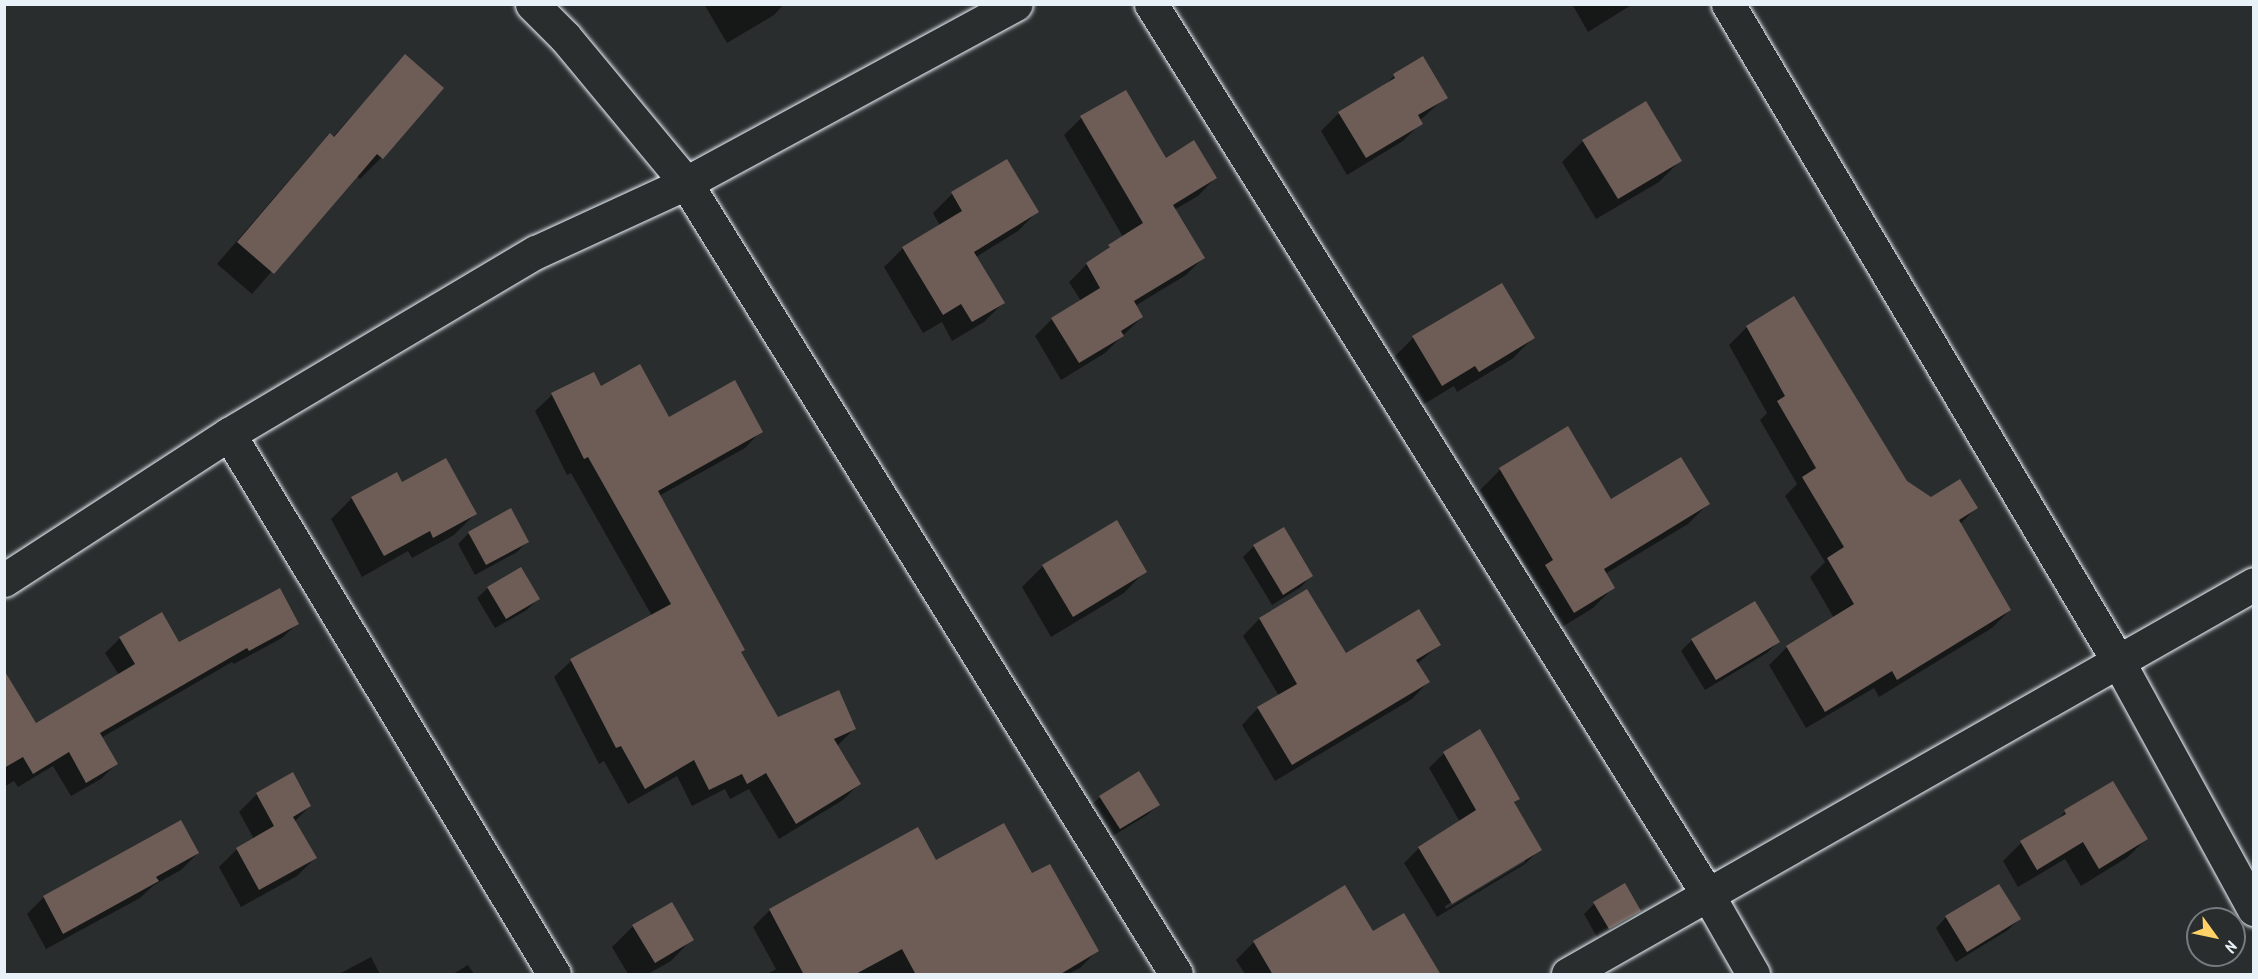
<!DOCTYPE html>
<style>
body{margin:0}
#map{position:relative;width:2258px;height:979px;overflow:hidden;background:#2a2d2e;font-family:Kalam,sans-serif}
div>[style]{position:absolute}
.shadow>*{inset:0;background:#0007}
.building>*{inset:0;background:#6e5d56}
.roads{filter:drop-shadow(0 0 2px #e8f1f8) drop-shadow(0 0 2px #e8f1f8)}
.street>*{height:33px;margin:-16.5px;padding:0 16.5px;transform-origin:16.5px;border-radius:16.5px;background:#2a2d2e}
span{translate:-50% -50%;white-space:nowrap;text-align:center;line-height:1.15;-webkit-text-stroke:6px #2a2d2e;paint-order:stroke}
.frame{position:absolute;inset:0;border:6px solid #e8f1f8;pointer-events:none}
.north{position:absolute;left:2186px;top:907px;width:60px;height:60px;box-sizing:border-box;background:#2a2d2e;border:2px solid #767b7f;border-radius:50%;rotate:123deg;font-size:16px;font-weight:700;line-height:24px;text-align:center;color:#e8f1f8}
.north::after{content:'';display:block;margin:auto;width:21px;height:27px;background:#ffd166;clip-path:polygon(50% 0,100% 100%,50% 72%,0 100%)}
</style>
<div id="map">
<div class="shadow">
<i style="clip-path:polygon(704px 4px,784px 4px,774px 15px,727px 43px)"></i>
<i style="clip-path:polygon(1572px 4px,1633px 4px,1588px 32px)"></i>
<i style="clip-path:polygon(405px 56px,381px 158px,360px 179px,356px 175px,252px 294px,217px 264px,309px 157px,331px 135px,333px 137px)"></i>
<i style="clip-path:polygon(1394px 76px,1446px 97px,1419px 121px,1421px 123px,1403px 141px,1347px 175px,1321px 131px,1339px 113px,1382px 88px)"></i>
<i style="clip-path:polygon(1081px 118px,1166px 160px,1215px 178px,1198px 196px,1174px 210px,1203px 258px,1186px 275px,1135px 306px,1142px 317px,1105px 353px,1061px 380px,1035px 336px,1052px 319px,1081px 301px,1069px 282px,1087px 264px,1123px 237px,1064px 135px)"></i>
<i style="clip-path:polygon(1583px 141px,1680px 161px,1659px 182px,1596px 219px,1562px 162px)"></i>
<i style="clip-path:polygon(952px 194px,1037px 212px,1018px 231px,976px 257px,1003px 303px,984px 322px,952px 341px,942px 322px,923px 333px,884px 267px,903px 248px,940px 226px,933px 213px)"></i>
<i style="clip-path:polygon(1501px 285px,1533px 338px,1512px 359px,1457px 392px,1454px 386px,1421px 406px,1392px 359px,1413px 338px)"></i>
<i style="clip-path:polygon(1794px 298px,1906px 482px,1931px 499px,1976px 508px,1960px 524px,2010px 610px,1992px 628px,1879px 697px,1874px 688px,1806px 728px,1769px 665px,1787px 647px,1834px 618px,1810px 577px,1825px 562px,1785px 496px,1797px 484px,1760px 420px,1767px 413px,1729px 345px,1747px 327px)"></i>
<i style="clip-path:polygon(601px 388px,669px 419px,761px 431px,745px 448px,659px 496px,743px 650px,740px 653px,778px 719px,854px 729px,837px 746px,859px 784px,843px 800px,779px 839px,749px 789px,730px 799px,725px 789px,692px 806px,677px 776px,628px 804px,604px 761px,599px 764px,554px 677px,571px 661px,652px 616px,571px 473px,567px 475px,535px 411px,552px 395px)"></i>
<i style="clip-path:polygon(1568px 428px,1611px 501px,1708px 504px,1688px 524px,1605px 574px,1613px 588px,1593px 608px,1554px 632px,1526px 586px,1533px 580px,1480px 490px,1500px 470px)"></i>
<i style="clip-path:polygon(402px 484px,475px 514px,454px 535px,412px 558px,408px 551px,362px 577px,331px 519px,352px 498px)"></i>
<i style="clip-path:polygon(511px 510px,528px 541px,517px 552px,475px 575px,458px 544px,469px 533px)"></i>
<i style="clip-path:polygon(1254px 546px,1311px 576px,1301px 587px,1272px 605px,1243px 557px)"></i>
<i style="clip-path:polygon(1043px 566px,1145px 571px,1124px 593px,1051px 637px,1022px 587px)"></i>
<i style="clip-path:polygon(488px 588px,538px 599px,527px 610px,495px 628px,477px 598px)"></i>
<i style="clip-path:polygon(1307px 591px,1346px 655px,1439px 645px,1417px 664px,1428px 682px,1412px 699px,1275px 781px,1242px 725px,1258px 708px,1279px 696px,1243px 636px,1259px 619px)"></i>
<i style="clip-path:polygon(297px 624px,282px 638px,234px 664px,232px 662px,101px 738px,116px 764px,101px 779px,71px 796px,53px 766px,18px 787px,14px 781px,4px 787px,4px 686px,35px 725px,119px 675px,105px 653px,120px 638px,178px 644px)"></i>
<i style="clip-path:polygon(1692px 640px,1778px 642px,1767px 653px,1705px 690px,1681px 651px)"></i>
<i style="clip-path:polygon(evenodd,1444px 753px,1518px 799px,1513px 804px,1540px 849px,1525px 864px,1437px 917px,1404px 863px,1419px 848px,1460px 822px,1429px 768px,1444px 753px,1525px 858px,1525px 862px,1446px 909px,1445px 906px,1525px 858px)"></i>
<i style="clip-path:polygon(292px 774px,310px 806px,294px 822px,315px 858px,297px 876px,241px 907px,219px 867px,237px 849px,254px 839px,239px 812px,257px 794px)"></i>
<i style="clip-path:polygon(1100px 797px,1158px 805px,1147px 815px,1108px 839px,1089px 807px)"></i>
<i style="clip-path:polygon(2065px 812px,2146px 839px,2128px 857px,2081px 886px,2065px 859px,2018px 887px,2003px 861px,2021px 843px,2054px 823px)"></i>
<i style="clip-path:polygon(918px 829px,935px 862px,1031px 875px,1097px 951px,1080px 968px,1068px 974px,767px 974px,776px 969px,753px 927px,769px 911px)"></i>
<i style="clip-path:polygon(198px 853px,181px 870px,154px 885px,140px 898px,46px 949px,27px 914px,44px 897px)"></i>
<i style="clip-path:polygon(1594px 904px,1639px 911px,1629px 921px,1598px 939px,1584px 914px)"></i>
<i style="clip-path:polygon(1946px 917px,2019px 919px,2008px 930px,1956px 962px,1936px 928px)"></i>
<i style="clip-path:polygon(633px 926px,692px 939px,671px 961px,648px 974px,628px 974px,612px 947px)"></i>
<i style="clip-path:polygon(1372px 933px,1418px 974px,1245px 974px,1236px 960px,1254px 942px)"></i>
<i style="clip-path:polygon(371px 957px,380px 974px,339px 974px)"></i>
<i style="clip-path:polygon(468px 965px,474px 974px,453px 974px)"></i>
</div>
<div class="building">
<i style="clip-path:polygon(405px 54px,444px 88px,383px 159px,377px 154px,274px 274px,237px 242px,330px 133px,334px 137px)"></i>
<i style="clip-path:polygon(1423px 56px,1448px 98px,1418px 115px,1423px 124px,1366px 158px,1338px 112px,1395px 78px,1393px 74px)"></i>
<i style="clip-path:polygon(1126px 90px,1166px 158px,1194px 140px,1217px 178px,1173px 205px,1205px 258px,1134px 301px,1143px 317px,1121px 331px,1124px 336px,1079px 363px,1051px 318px,1100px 288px,1086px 263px,1110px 247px,1108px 245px,1143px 223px,1080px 116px)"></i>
<i style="clip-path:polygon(1646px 101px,1682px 161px,1618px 199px,1582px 140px)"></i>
<i style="clip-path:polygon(1007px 159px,1039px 212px,974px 252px,1005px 303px,972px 322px,961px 304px,943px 315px,902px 247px,962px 211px,951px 192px)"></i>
<i style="clip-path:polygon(1502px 283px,1535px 338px,1479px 372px,1475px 366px,1442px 386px,1412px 336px)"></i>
<i style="clip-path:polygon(1794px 296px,1907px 481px,1931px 497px,1960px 479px,1978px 508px,1959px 520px,2011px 610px,1897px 680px,1892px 671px,1825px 712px,1786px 646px,1854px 604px,1827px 558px,1844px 547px,1802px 477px,1816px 468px,1777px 401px,1785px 396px,1746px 326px)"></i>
<i style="clip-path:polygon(640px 364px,669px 417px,735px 380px,763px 432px,658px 491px,745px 650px,741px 652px,778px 717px,839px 690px,856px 729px,834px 739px,861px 784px,796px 824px,766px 773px,747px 784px,742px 774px,709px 790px,694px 760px,645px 789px,621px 746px,616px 748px,570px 659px,671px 604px,588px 457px,584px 459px,551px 393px,594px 372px,601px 386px)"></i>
<i style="clip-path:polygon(1568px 426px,1611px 499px,1681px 457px,1710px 504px,1604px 569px,1615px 588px,1574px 613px,1545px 565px,1553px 560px,1499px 468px)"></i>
<i style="clip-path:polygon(446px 458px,477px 514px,433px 538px,430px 531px,384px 556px,351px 497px,397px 472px,402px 482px)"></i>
<i style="clip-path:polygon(511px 508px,529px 542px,486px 565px,468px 532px)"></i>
<i style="clip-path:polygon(1117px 520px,1147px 572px,1073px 617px,1042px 565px)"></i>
<i style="clip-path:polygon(1284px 527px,1313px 576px,1283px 595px,1253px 545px)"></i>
<i style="clip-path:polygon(521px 567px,540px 599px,506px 619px,487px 587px)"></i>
<i style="clip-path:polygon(280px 588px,299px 624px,249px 651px,247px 648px,100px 733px,118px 764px,86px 783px,69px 752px,33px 774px,23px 757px,4px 768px,4px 670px,36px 723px,135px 664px,119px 637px,162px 612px,179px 642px)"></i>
<i style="clip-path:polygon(1307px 589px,1346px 653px,1419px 609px,1441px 645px,1416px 660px,1430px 682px,1292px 765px,1257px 707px,1297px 684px,1259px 618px)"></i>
<i style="clip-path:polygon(1755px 601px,1780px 642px,1716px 680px,1691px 639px)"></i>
<i style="clip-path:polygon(1480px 729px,1520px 799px,1514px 802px,1542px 850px,1452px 904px,1418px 847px,1476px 810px,1443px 752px)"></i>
<i style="clip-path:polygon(1139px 771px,1160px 805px,1120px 829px,1099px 796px)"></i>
<i style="clip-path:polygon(293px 772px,311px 806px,293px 817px,317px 858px,259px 890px,236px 848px,274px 826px,256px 793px)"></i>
<i style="clip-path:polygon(2113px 781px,2148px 839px,2099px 869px,2083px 842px,2037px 870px,2020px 841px,2066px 814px,2064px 810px)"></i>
<i style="clip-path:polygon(181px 820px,199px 853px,156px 877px,159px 881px,63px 934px,43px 896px)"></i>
<i style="clip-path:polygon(1004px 823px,1032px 873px,1050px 864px,1099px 951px,1059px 975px,916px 975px,902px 949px,854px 975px,804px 975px,769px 909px,918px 827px,936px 860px)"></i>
<i style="clip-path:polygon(1625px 883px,1641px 911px,1609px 929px,1593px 902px)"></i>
<i style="clip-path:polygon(1999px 884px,2021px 919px,1967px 952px,1945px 916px)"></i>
<i style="clip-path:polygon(1345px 885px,1373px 931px,1404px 913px,1441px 975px,1273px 975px,1253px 941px)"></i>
<i style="clip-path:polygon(672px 902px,694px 940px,655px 963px,632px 925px)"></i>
</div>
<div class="roads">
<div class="street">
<i style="left:532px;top:4px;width:47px;rotate:45deg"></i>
<i style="left:565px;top:37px;width:190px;rotate:50.3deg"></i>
<i style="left:686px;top:183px;width:930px;rotate:58.22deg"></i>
<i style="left:1151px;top:4px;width:1051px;rotate:57.99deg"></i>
<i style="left:1708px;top:895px;width:91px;rotate:60.3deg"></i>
<i style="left:1728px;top:4px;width:764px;rotate:59.31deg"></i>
<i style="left:2118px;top:661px;width:283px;rotate:61.3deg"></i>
<i style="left:229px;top:434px;width:630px;rotate:58.96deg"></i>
<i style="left:4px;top:580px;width:268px;rotate:-33deg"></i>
<i style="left:229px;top:434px;width:357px;rotate:-30.7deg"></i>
<i style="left:536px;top:252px;width:165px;rotate:-24.7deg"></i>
<i style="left:686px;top:183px;width:375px;rotate:-28.5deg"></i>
<i style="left:1568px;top:974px;width:789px;rotate:-29.62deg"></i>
</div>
</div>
<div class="frame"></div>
<div class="north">N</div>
</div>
